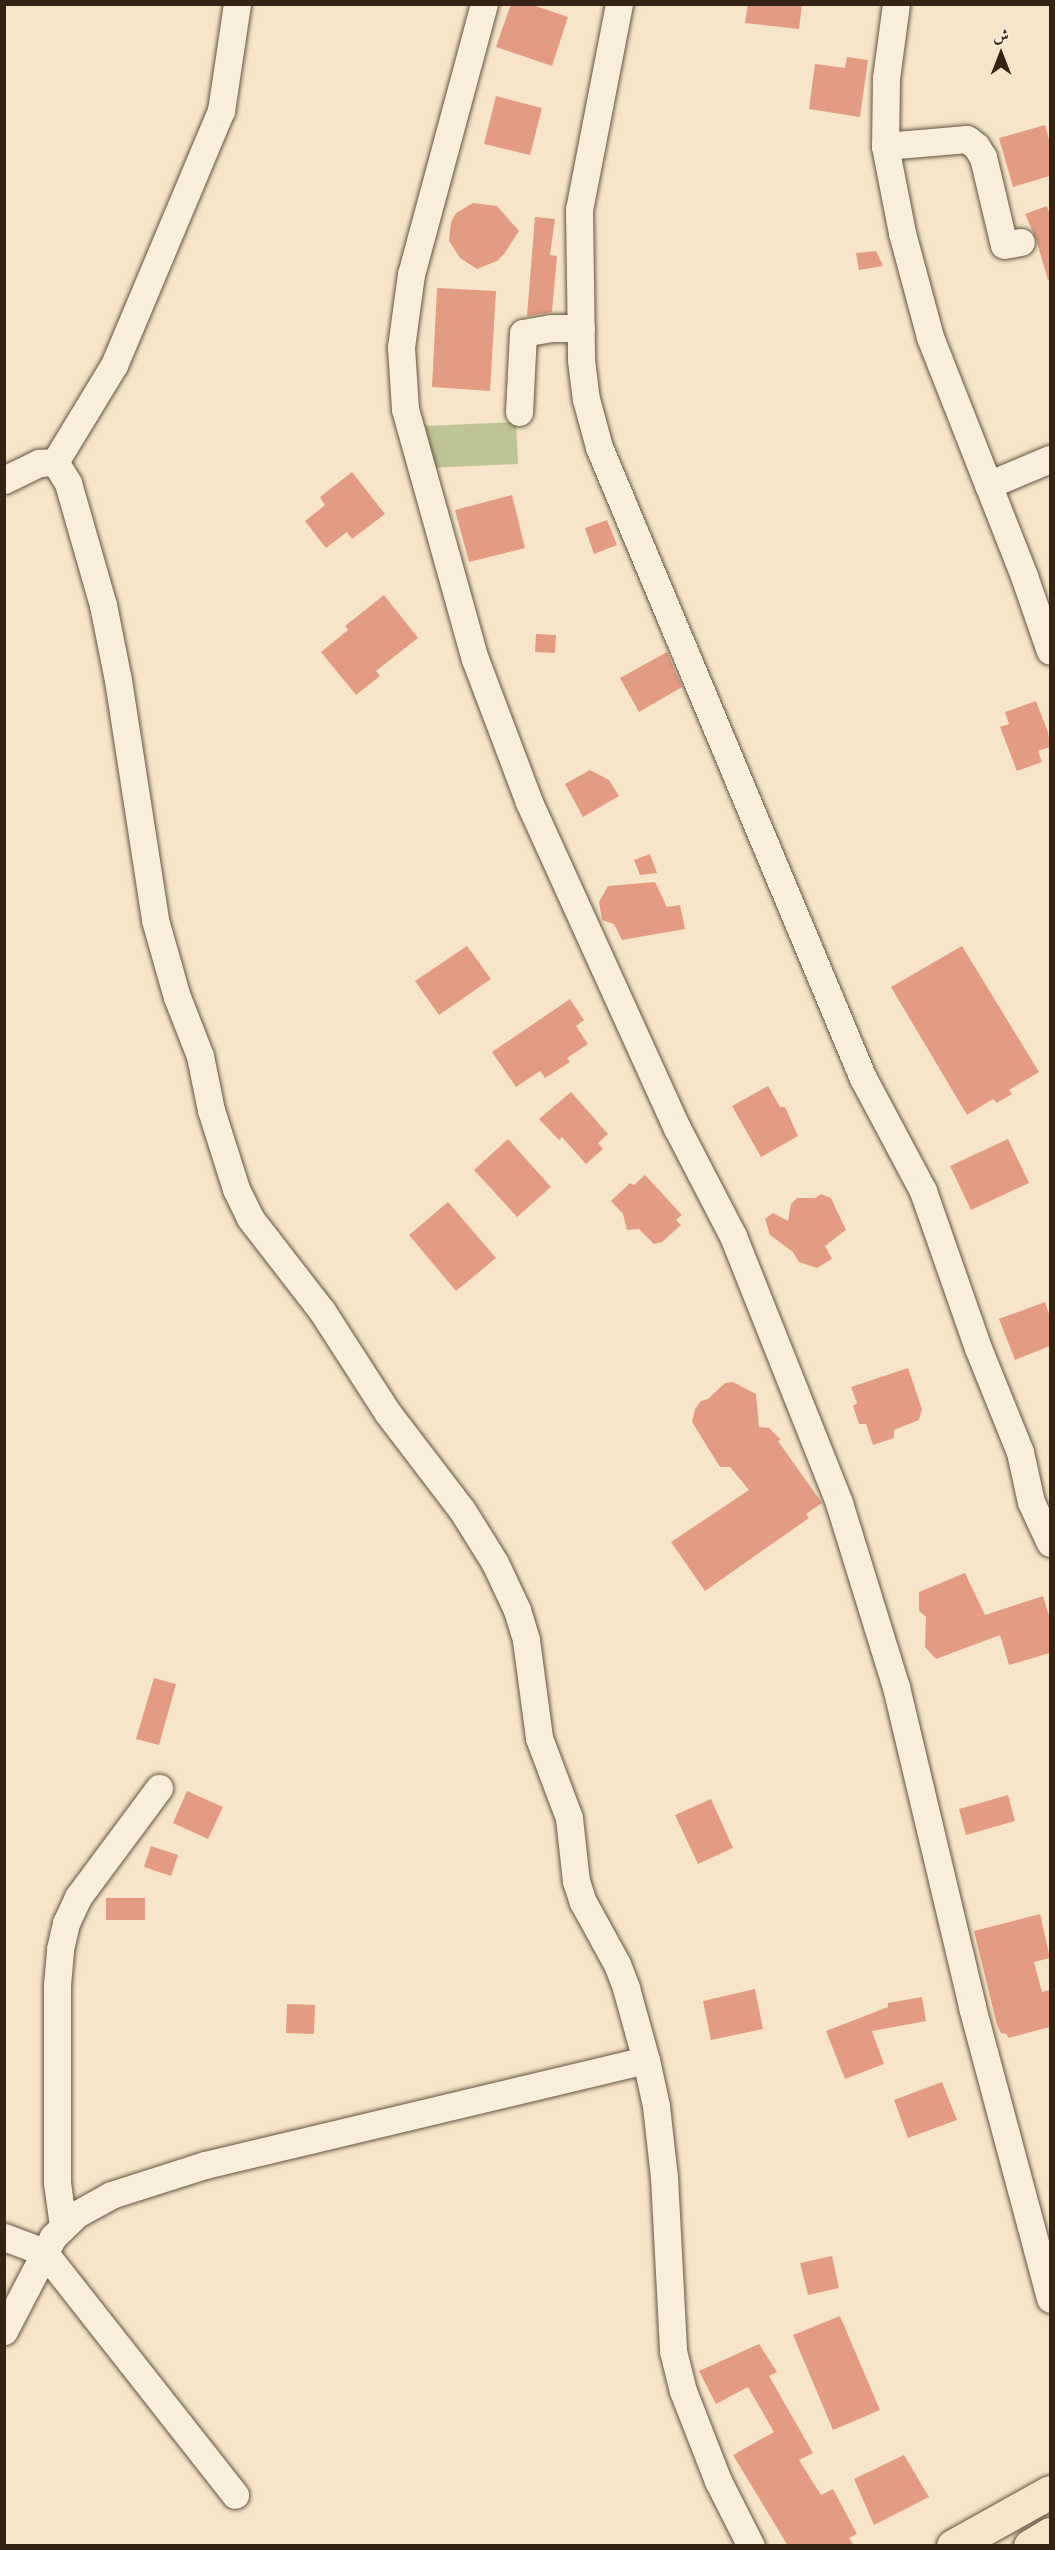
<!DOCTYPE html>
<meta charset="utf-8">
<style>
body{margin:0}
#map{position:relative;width:1055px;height:2550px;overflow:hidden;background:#f6e5c8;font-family:"EB Garamond",Amiri,serif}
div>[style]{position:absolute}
.green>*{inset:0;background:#bec494}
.building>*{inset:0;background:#e39c82}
.roads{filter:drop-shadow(0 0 2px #645442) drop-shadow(0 0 2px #645442)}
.minor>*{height:27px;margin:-13.5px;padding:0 13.5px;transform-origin:13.5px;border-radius:13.5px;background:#f9eedb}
.highway>*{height:33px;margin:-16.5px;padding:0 16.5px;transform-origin:16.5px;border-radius:16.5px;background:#f6e5c8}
span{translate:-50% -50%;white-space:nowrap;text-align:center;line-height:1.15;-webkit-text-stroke:4.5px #f9eedb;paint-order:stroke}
.frame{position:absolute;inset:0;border:6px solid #332416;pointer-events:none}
.north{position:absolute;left:971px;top:24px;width:60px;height:60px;-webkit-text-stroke:4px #f9eedb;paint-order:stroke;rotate:0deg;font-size:16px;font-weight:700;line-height:24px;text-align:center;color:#332416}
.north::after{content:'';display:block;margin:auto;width:21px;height:27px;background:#332416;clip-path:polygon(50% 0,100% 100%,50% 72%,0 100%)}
</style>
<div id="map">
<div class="green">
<i style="clip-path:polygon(516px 422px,518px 464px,428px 468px,426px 426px)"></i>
</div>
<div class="building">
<i style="clip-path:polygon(511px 4px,530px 4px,568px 17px,552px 66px,496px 47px)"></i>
<i style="clip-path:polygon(748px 4px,802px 4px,799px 29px,745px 23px)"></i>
<i style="clip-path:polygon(847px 57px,868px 60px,860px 117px,809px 109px,815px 64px,845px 68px)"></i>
<i style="clip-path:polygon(496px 96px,542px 108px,530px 155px,484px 144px)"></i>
<i style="clip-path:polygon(1045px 125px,1050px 143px,1050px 176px,1013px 187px,999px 138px)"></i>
<i style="clip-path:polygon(473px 203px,497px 206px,519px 231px,504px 254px,497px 261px,477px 269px,460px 258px,449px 241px,451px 222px,456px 213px)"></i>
<i style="clip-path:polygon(1047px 206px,1050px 215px,1050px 279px,1048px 280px,1036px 239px,1025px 214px)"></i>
<i style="clip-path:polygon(535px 217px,555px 219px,550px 255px,557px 256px,552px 312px,527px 316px)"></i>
<i style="clip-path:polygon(876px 251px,883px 266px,859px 270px,856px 253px)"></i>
<i style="clip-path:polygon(437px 288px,496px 291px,490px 391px,432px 387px)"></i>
<i style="clip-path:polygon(352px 472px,385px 514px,352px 539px,347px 532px,326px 548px,305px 521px,325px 505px,320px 497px)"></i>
<i style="clip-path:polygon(512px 495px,525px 548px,469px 562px,455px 510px)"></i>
<i style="clip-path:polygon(607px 520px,617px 545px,594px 554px,585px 528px)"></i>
<i style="clip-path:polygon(384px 595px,418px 638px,376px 671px,380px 676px,356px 695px,321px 652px,348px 630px,345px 626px)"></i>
<i style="clip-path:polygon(536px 634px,556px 635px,555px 653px,535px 652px)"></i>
<i style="clip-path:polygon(667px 652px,682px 687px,639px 712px,620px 678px)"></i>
<i style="clip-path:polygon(1036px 701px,1048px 732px,1050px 747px,1038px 751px,1042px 762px,1017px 771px,1000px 727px,1009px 724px,1005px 712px)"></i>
<i style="clip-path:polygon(590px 770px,609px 780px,619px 796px,583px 817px,565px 784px)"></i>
<i style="clip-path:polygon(650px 854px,657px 873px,640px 875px,634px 860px)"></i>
<i style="clip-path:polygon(655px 882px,667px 907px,680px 905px,685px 929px,622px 940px,614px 924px,602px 920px,599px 902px,608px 886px)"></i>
<i style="clip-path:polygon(467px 946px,491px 979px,439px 1015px,415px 981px)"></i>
<i style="clip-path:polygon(962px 946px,1039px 1072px,1009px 1090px,1012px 1094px,997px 1103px,993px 1099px,967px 1115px,891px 987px)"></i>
<i style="clip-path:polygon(570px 999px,584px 1020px,576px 1026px,588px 1044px,567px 1058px,570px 1062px,545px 1078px,540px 1071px,516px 1087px,492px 1052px)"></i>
<i style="clip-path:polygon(768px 1086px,780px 1107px,785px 1107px,798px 1136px,761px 1157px,732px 1106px)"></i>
<i style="clip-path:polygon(571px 1092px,608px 1134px,598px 1143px,603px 1149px,586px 1164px,562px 1137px,559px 1140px,539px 1119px)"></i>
<i style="clip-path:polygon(508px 1139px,551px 1187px,517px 1217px,474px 1170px)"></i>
<i style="clip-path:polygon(1008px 1139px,1029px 1183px,971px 1210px,950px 1166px)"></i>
<i style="clip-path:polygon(645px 1175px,682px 1215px,676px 1220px,681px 1225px,662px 1242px,654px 1244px,639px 1229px,627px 1230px,623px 1214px,611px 1201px,630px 1183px,634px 1185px)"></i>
<i style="clip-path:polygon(821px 1194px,831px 1198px,846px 1230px,825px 1246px,832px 1259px,817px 1268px,799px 1262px,793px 1252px,770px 1235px,765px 1219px,773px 1213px,788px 1221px,791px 1204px,797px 1198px,815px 1198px)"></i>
<i style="clip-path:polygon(448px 1202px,496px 1258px,456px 1291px,409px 1235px)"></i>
<i style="clip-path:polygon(1045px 1302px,1050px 1317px,1050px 1346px,1015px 1360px,999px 1319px)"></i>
<i style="clip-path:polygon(908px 1368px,922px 1409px,919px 1420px,894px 1430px,894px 1438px,873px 1445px,866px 1424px,859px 1424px,853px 1406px,857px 1403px,851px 1387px)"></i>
<i style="clip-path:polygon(733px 1382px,756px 1394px,759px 1427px,769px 1428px,781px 1440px,778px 1441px,822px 1503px,806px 1514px,809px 1518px,705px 1591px,671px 1542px,749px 1490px,730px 1467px,720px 1467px,692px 1422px,695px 1409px,701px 1401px,708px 1399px,725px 1383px)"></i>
<i style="clip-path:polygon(965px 1573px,985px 1615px,1043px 1596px,1050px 1619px,1050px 1653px,1009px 1665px,1000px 1635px,936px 1659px,925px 1647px,926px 1617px,919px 1611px,919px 1592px)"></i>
<i style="clip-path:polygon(154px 1678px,176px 1684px,159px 1745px,136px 1739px)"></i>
<i style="clip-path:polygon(187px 1791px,223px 1807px,208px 1839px,173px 1823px)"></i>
<i style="clip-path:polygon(1008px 1795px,1015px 1821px,966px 1835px,959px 1809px)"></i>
<i style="clip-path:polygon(711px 1799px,733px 1848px,698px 1864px,675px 1815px)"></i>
<i style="clip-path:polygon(151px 1846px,178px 1855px,171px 1876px,144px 1867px)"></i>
<i style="clip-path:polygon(106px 1898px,145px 1898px,145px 1920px,106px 1920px)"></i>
<i style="clip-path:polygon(1040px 1914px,1050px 1958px,1034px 1962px,1042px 1992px,1050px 1990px,1050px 2027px,1008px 2038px,1007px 2034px,1001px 2033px,997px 2025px,974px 1931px)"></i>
<i style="clip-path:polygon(755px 1989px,763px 2029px,711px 2040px,703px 2001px)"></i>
<i style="clip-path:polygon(922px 1997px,926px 2021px,872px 2031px,884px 2064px,845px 2079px,826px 2031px,888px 2007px,888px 2003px)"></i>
<i style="clip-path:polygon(287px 2004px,315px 2005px,314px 2034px,286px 2033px)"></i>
<i style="clip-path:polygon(942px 2082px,957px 2120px,908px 2138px,894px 2100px)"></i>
<i style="clip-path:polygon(832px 2256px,839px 2288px,808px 2295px,800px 2263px)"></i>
<i style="clip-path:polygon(840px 2316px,880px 2410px,833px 2430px,793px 2335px)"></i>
<i style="clip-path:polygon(759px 2344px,777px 2372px,769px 2376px,813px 2453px,799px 2460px,821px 2495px,833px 2489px,857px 2534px,849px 2538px,854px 2546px,788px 2546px,733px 2455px,774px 2432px,748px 2387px,716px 2404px,699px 2371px)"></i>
<i style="clip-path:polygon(904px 2455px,929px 2497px,874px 2525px,854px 2479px)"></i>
</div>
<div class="roads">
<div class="minor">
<i style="left:484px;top:4px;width:280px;rotate:105.1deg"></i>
<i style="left:411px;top:274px;width:74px;rotate:97.8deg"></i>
<i style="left:401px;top:347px;width:62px;rotate:86.3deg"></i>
<i style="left:405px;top:409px;width:260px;rotate:74.4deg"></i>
<i style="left:475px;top:659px;width:153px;rotate:69.3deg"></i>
<i style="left:529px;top:802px;width:358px;rotate:65.6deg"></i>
<i style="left:677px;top:1128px;width:122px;rotate:62.6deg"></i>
<i style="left:733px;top:1236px;width:287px;rotate:68.3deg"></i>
<i style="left:839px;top:1503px;width:193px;rotate:72.8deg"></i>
<i style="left:896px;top:1687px;width:329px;rotate:76.6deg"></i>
<i style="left:972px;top:2007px;width:302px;rotate:75deg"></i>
<i style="left:619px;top:4px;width:209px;rotate:101deg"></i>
<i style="left:579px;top:209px;width:151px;rotate:89.2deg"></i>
<i style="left:581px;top:360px;width:39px;rotate:83deg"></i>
<i style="left:586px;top:399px;width:50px;rotate:74.8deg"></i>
<i style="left:599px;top:447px;width:684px;rotate:67.3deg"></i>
<i style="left:863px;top:1078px;width:128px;rotate:62deg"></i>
<i style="left:923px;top:1191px;width:166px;rotate:70.7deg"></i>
<i style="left:978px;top:1348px;width:112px;rotate:68deg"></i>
<i style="left:1020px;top:1452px;width:51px;rotate:77.6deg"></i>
<i style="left:1031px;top:1502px;width:45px;rotate:65.1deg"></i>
<i style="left:896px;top:4px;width:75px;rotate:97.7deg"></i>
<i style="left:886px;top:78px;width:68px;rotate:90.8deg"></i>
<i style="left:885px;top:146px;width:89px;rotate:78.9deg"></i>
<i style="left:902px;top:233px;width:108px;rotate:74.9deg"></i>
<i style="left:930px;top:337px;width:257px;rotate:68.5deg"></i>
<i style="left:1024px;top:576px;width:79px;rotate:70.9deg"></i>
<i style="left:885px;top:146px;width:82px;rotate:-4.9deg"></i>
<i style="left:967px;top:139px;width:11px;rotate:38deg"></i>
<i style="left:976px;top:146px;width:13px;rotate:58deg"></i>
<i style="left:983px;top:157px;width:90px;rotate:76.6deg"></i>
<i style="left:1004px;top:245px;width:17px;rotate:-10deg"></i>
<i style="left:519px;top:412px;width:79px;rotate:-87.1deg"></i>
<i style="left:523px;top:333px;width:28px;rotate:-10deg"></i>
<i style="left:551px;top:328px;width:30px"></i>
<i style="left:55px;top:462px;width:114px;rotate:-58.7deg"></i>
<i style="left:114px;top:365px;width:276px;rotate:-67.2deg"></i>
<i style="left:221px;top:111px;width:108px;rotate:-81.5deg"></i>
<i style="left:4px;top:480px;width:39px;rotate:-26deg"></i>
<i style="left:39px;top:463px;width:16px;rotate:-4deg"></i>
<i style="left:55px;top:462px;width:25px;rotate:58deg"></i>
<i style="left:68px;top:483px;width:127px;rotate:74deg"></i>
<i style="left:103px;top:605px;width:76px;rotate:78.7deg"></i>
<i style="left:118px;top:680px;width:243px;rotate:81.2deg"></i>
<i style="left:155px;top:920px;width:80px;rotate:74.1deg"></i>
<i style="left:177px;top:997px;width:63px;rotate:68.7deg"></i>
<i style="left:200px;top:1056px;width:55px;rotate:78.5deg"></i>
<i style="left:211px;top:1110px;width:83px;rotate:72.4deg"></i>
<i style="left:236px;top:1189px;width:32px;rotate:64deg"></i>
<i style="left:250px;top:1218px;width:118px;rotate:52.3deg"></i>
<i style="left:322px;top:1311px;width:120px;rotate:57.2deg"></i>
<i style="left:387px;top:1412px;width:123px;rotate:52.6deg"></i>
<i style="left:462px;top:1510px;width:62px;rotate:58.1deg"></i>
<i style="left:495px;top:1563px;width:52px;rotate:64.9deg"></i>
<i style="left:517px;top:1610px;width:31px;rotate:73deg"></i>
<i style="left:526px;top:1640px;width:99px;rotate:82.4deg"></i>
<i style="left:539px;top:1738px;width:85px;rotate:69.4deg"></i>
<i style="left:569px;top:1818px;width:63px;rotate:83.7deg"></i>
<i style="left:576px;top:1881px;width:22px;rotate:72deg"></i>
<i style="left:583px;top:1902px;width:71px;rotate:61.3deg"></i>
<i style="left:617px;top:1964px;width:26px;rotate:69deg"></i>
<i style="left:626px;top:1988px;width:75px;rotate:74.5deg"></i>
<i style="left:646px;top:2060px;width:47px;rotate:77.7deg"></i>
<i style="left:656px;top:2106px;width:71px;rotate:83.6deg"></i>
<i style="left:664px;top:2177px;width:174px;rotate:87deg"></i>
<i style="left:673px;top:2351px;width:41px;rotate:76deg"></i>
<i style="left:683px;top:2391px;width:97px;rotate:68.7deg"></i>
<i style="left:718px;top:2481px;width:73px;rotate:63.1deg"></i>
<i style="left:988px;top:485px;width:67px;rotate:-22.8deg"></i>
<i style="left:63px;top:2226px;width:43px;rotate:-97.9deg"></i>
<i style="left:57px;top:2183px;width:198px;rotate:-90deg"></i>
<i style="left:57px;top:1985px;width:36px;rotate:-85deg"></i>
<i style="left:60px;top:1949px;width:27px;rotate:-77deg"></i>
<i style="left:66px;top:1923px;width:29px;rotate:-65deg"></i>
<i style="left:78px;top:1897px;width:136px;rotate:-53.4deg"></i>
<i style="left:4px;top:2237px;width:43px;rotate:20.6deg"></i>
<i style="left:44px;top:2252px;width:309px;rotate:51.8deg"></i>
<i style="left:4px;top:2331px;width:106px;rotate:-62.5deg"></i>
<i style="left:53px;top:2237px;width:33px;rotate:-44deg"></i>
<i style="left:77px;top:2214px;width:39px;rotate:-29deg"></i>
<i style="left:111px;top:2195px;width:99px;rotate:-17.7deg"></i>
<i style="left:205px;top:2165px;width:453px;rotate:-13.4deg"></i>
</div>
<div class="highway">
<i style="left:953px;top:2546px;width:111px;rotate:-29.1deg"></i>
<i style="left:1030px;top:2546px;width:23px;rotate:-31deg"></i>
</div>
</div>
<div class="frame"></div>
<div class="north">ش</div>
</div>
